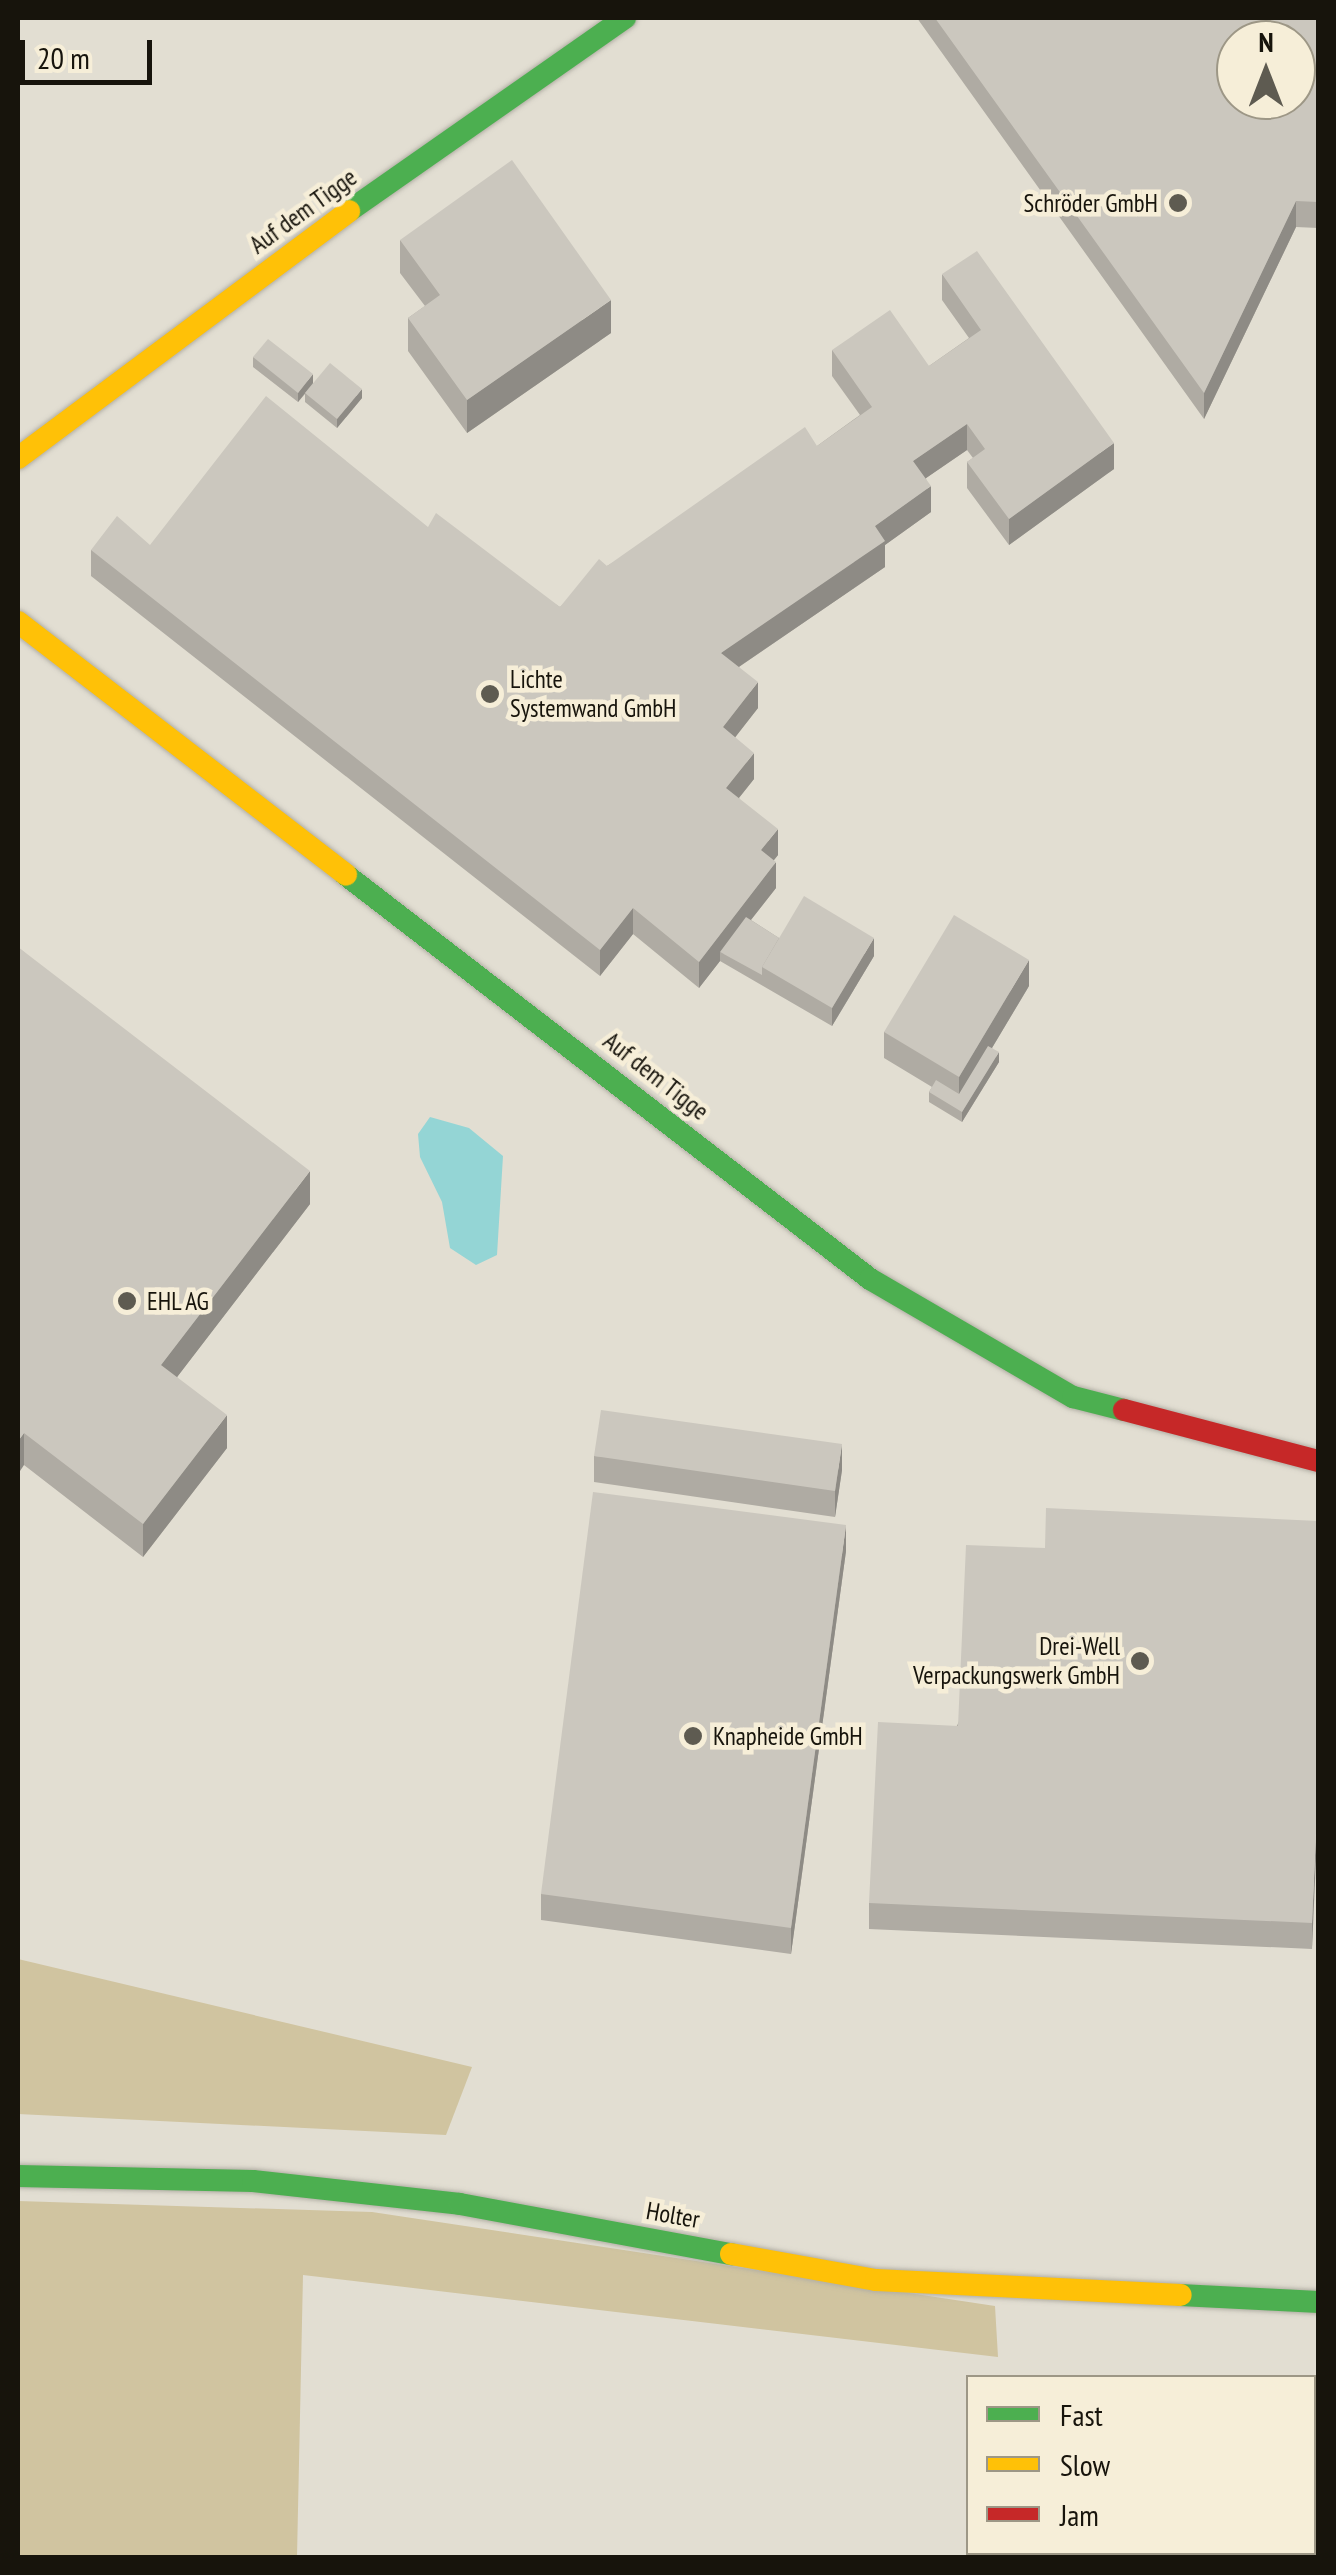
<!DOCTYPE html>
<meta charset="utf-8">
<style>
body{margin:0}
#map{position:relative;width:1336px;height:2575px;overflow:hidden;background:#e2ded2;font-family:"PT Sans Narrow",sans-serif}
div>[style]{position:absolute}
.green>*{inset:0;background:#d0c4a0}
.water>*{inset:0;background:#94d5d5}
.path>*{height:6px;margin-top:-3px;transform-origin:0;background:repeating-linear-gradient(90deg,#c1bfbc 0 10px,transparent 0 15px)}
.roads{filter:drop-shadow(0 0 2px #b2afa5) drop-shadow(0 0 2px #b2afa5)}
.fast>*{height:22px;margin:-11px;padding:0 11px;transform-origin:11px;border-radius:11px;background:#4caf50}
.slow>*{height:22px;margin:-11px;padding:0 11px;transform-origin:11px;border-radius:11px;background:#ffc107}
.jam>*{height:22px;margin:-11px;padding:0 11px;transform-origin:11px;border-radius:11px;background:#c62828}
.wall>*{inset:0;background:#afaba3}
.shaded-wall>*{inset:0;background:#8e8b85}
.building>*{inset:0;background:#cbc7be}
.dots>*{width:28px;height:28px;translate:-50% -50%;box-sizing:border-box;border:5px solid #f6eed8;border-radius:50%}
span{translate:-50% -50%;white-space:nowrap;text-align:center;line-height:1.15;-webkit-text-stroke:9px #f6eed8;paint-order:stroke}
.poi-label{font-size:25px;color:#17140c}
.right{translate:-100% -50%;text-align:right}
.left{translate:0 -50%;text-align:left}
.street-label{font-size:25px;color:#17140c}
.frame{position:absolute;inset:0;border:20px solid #17140c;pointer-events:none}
.legend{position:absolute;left:966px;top:2375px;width:350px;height:180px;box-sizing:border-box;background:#f6eed8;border:2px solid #9d9786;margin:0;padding:12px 18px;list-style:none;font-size:30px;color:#17140c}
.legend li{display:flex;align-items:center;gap:20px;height:50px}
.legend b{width:50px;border:2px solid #9d9786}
.north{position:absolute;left:1216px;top:20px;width:100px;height:100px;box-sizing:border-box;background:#f6eed8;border:2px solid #9d9786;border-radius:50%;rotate:0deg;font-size:28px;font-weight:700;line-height:40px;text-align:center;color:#17140c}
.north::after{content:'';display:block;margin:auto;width:35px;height:45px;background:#5e5b51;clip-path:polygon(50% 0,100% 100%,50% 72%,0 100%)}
.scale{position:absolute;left:20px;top:40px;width:132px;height:45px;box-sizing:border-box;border:5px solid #17140c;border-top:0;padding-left:12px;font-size:30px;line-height:35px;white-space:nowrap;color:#17140c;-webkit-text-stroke:8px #f6eed8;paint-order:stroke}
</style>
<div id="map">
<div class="green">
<i style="clip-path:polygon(18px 1959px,472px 2067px,446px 2135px,18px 2114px)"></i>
<i style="clip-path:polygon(18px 2201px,372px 2212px,995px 2306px,998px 2357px,303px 2275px,297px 2557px,18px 2557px)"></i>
<i style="clip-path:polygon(1318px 2335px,1318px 2557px,1280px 2557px,1314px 2552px)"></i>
</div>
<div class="water">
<i style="clip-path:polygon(430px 1117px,469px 1128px,503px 1156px,497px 1255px,476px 1265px,450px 1248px,442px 1202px,420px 1157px,418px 1134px)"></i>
</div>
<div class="path">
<i style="left:1314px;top:2485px;width:24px;rotate:-81deg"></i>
<i style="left:1298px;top:2558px;width:6px;rotate:-81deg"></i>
</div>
<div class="roads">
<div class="fast">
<i style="left:349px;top:211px;width:337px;rotate:-35deg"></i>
<i style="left:346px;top:875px;width:662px;rotate:37.63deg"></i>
<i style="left:870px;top:1279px;width:235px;rotate:30.2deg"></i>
<i style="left:1073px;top:1397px;width:53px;rotate:14.3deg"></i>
<i style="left:18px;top:2176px;width:235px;rotate:1.2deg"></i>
<i style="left:253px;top:2181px;width:208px;rotate:6.3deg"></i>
<i style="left:460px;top:2204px;width:276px;rotate:10.5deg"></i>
<i style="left:1181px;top:2295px;width:137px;rotate:2.9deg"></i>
</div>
<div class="slow">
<i style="left:18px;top:458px;width:413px;rotate:-36.7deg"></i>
<i style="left:18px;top:622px;width:414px;rotate:37.6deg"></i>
<i style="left:731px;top:2254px;width:147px;rotate:10.2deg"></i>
<i style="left:876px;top:2280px;width:305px;rotate:2.8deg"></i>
</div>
<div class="jam">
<i style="left:1124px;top:1410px;width:201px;rotate:14.7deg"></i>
</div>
</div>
<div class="wall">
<i style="clip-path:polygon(917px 18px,1279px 18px,1280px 19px,1318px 18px,1318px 228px,1296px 227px,1204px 419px)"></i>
<i style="clip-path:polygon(400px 240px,611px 333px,467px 433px,408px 351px,408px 318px,425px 306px,400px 273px)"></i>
<i style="clip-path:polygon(942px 274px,1114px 469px,1009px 545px,967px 488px,967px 462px,973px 458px,967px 450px,926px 478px,931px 512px,885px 545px,885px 567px,739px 667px,758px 708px,735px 737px,754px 779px,739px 798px,778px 855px,774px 860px,776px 888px,751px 920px,779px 938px,874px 956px,832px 1026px,720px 961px,699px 988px,633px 934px,600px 976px,91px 576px,91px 550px,428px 527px,560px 607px,607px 566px,817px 446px,860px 415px,832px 376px,832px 350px,929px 366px,969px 338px,942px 300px)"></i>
<i style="clip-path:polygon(253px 357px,313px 383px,362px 398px,337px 428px,305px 402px,305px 394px,298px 402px,253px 367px)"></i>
<i style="clip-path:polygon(18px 947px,310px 1204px,177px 1377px,227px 1448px,143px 1557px,24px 1465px)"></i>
<i style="clip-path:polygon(1029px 986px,992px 1048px,999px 1062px,962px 1122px,929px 1102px,929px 1092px,932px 1087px,884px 1058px,884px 1032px)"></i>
<i style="clip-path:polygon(594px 1456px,842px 1470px,835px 1517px,594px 1482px)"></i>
<i style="clip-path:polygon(1318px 1521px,1312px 1949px,869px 1929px,869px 1903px,1045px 1548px)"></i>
<i style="clip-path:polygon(846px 1551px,791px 1954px,541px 1920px,541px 1894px)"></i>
</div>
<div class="shaded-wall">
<i style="clip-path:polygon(1296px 201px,1296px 227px,1204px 419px,1204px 393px)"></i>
<i style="clip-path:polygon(611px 300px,611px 333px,467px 433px,467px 400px)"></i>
<i style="clip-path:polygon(313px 374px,313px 383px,298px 402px,298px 393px)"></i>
<i style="clip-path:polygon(362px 389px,362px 398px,337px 428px,337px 419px)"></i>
<i style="clip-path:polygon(967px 424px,967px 450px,913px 487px,913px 461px)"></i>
<i style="clip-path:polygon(1114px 443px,1114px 469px,1009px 545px,1009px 519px)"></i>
<i style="clip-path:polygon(931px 486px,931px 512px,885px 545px,885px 567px,721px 679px,721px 653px,875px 526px)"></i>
<i style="clip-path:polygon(758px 682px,758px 708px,723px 753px,723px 727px)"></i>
<i style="clip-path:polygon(754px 753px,754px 779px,726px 814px,726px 788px)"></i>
<i style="clip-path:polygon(778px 829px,778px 855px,761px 876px,761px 850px)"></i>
<i style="clip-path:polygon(776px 862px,776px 888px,724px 954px,720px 952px,720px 961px,699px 988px,699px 962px)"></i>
<i style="clip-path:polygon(633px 908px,633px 934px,600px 976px,600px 950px)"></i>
<i style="clip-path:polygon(874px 938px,874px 956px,832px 1026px,832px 1008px)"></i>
<i style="clip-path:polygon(1029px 960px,1029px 986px,959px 1103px,959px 1077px)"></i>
<i style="clip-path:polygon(999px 1052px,999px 1062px,962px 1122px,962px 1112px)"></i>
<i style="clip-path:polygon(310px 1171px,310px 1204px,161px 1398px,161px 1365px)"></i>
<i style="clip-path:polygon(227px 1415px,227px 1448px,143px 1557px,143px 1524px)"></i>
<i style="clip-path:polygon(24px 1433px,24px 1465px,18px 1474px,18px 1441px)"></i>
<i style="clip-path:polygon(842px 1444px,842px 1470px,835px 1517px,835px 1491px)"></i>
<i style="clip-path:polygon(846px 1525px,846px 1551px,791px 1954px,791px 1928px)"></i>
<i style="clip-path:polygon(1318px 1788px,1318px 1814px,1312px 1949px,1312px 1923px)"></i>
</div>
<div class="building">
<i style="clip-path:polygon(evenodd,935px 18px,1279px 18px,1280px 19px,1283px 18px,1318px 18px,1318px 202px,1296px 201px,1204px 393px,935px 18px,1236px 40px,1296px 40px,1296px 100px,1236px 100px,1236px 40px)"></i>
<i style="clip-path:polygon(512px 160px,611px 300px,467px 400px,408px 318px,440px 295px,400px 240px)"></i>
<i style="clip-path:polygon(977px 251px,1114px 443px,1009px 519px,967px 462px,985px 449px,967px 424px,913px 461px,931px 486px,875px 526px,885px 541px,721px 653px,758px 682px,723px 727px,754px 753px,726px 788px,778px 829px,761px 850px,776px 862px,699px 962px,633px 908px,600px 950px,91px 550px,117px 516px,150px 545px,266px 396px,428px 527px,436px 513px,560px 607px,599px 559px,607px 566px,805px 427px,817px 446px,872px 407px,832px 350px,890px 310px,929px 366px,981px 330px,942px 274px)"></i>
<i style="clip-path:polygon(268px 339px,313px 374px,298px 393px,253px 357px)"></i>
<i style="clip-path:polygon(330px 363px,362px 389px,337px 419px,305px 393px)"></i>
<i style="clip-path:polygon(804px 896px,874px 938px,832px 1008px,762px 967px)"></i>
<i style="clip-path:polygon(954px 915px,1029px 960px,959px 1077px,884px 1032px)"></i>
<i style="clip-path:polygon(746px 917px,779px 938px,762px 967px,762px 975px,720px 952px)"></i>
<i style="clip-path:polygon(18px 947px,310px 1171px,161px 1365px,227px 1415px,143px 1524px,24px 1433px,18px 1441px)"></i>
<i style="clip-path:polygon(988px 1046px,999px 1052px,962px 1112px,929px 1092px,936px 1080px,959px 1094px)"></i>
<i style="clip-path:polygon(601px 1410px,842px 1444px,835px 1491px,594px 1456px)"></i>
<i style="clip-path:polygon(593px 1492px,846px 1525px,791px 1928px,541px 1894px)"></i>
<i style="clip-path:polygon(1046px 1508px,1318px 1521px,1318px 1788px,1312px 1923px,869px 1903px,878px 1722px,958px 1726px,966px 1545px,1045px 1548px)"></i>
</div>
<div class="dots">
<i style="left:1178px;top:203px;background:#5e5b51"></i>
<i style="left:490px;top:694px;background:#5e5b51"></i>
<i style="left:127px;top:1301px;background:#5e5b51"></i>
<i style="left:1140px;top:1661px;background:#5e5b51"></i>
<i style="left:693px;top:1736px;background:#5e5b51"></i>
</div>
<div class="poi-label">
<span class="right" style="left:1158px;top:203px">Schröder GmbH</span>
<span class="left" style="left:510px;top:694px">Lichte<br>Systemwand GmbH</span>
<span class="left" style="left:147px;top:1301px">EHL AG</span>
<span class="right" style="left:1120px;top:1661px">Drei-Well<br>Verpackungswerk GmbH</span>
<span class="left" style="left:713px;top:1736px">Knapheide GmbH</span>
</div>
<div class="street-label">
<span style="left:303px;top:211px;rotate:-36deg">Auf dem Tigge</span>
<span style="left:656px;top:1076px;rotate:38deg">Auf dem Tigge</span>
<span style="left:673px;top:2215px;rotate:10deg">Holter</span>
</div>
<div class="frame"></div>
<ul class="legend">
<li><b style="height:12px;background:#4caf50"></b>Fast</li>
<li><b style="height:12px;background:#ffc107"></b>Slow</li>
<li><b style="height:12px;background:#c62828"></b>Jam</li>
</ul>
<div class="north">N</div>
<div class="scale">20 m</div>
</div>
